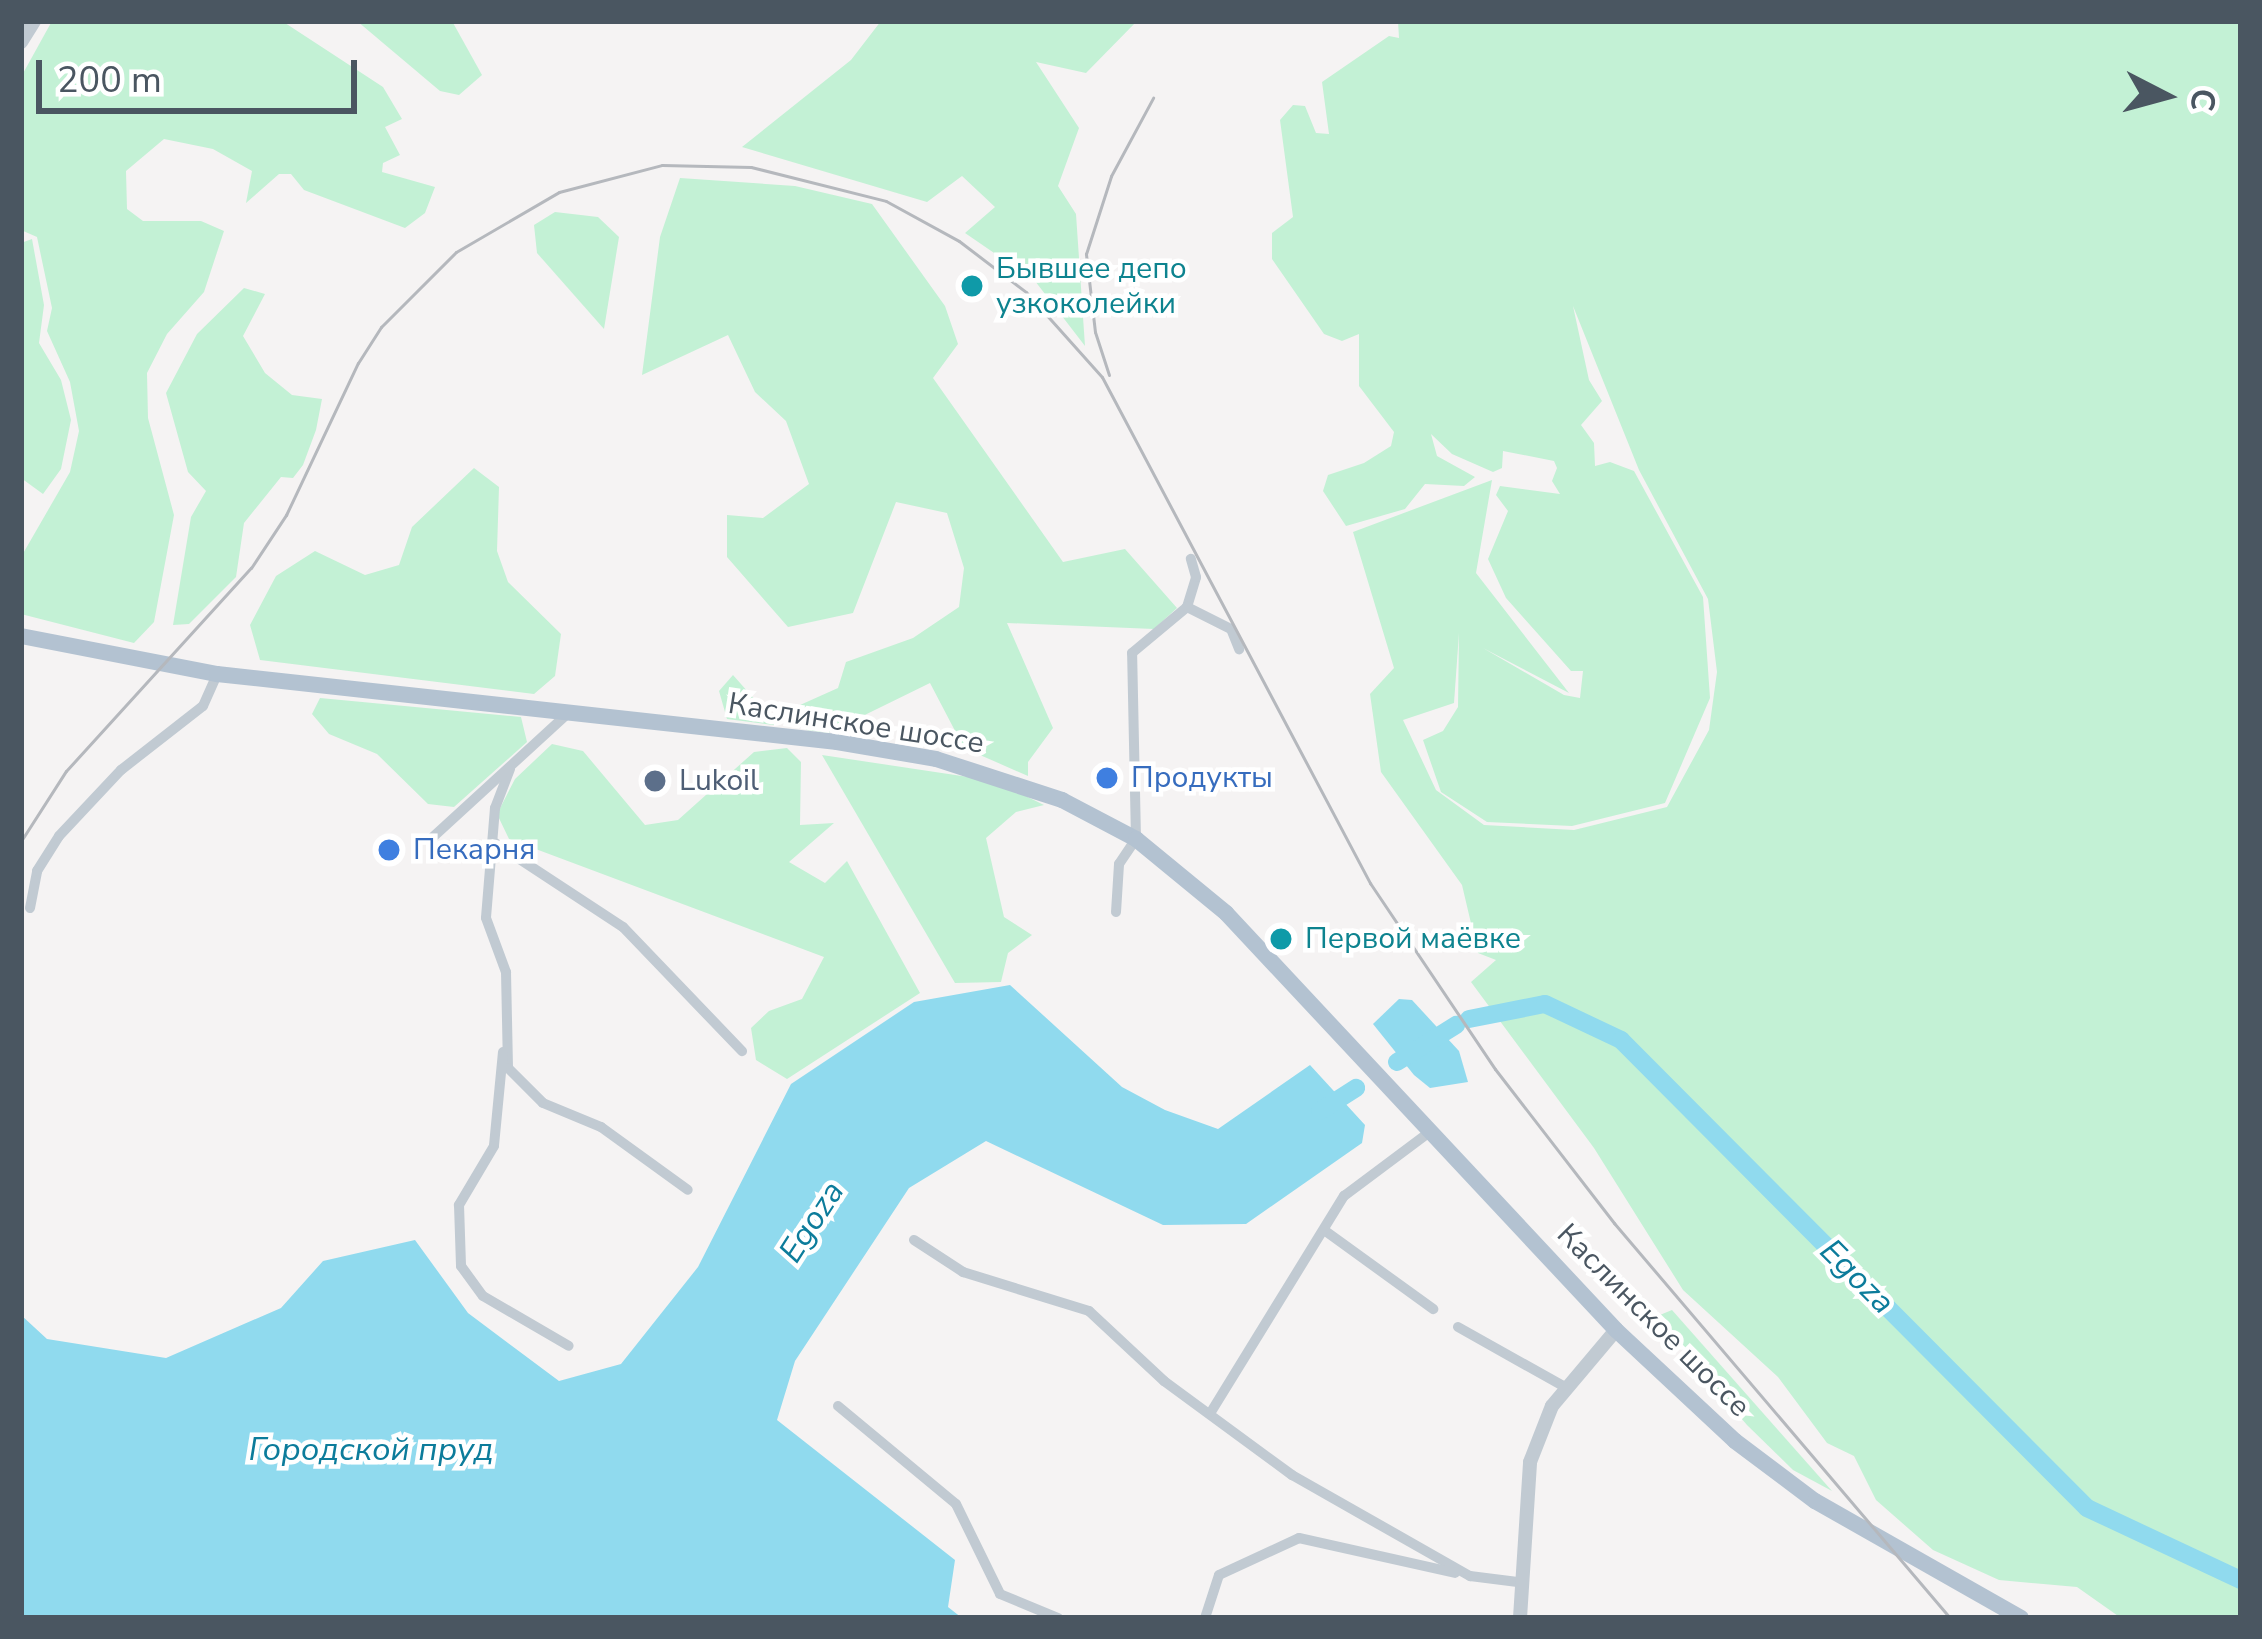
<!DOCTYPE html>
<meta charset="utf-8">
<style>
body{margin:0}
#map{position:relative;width:2262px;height:1639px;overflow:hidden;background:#f5f3f3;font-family:"Nunito Sans",sans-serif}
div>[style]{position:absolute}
.green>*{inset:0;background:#c3f1d5}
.water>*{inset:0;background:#90daee}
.river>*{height:18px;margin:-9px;padding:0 9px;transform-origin:9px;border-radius:9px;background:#90daee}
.minor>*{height:10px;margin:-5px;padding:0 5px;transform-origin:5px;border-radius:5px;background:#c1cad2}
.tertiary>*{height:14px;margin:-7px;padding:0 7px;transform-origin:7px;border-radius:7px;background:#c1cad2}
.primary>*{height:16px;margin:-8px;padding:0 8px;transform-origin:8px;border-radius:8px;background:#b3c2d1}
.rail>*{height:3px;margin:-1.5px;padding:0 1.5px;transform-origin:1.5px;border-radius:1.5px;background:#b5b8bd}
.dots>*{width:33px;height:33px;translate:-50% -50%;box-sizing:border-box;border:6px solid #fff;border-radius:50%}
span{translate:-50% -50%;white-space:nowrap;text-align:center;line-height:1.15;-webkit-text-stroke:9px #fff;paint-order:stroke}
.culture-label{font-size:30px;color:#0d838f}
.left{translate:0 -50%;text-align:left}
.street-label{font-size:30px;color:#4a5661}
.shop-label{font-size:30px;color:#366cbe}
.service-label{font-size:30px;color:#4e5e75}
.water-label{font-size:33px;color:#0c7c9b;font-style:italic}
.frame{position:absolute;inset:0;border:24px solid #4a5661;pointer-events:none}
.north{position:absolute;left:2106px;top:36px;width:120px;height:120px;-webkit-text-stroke:9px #fff;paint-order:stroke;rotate:96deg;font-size:33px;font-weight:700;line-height:48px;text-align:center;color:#4a5661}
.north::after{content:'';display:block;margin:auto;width:42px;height:54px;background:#4a5661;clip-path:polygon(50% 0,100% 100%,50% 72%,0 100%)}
.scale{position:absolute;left:36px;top:60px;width:321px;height:54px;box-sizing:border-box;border:6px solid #4a5661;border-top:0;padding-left:15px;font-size:36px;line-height:42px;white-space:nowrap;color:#4a5661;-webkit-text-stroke:9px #fff;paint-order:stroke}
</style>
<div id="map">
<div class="green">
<i style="clip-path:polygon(52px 21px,282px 21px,383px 87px,402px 119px,385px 127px,400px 155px,383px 163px,382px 172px,435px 187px,425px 213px,405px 228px,304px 190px,291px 174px,279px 174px,246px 203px,252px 171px,213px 149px,164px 139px,126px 171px,127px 209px,143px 221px,201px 221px,224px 231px,204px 292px,167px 334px,147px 373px,148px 418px,174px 515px,154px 622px,134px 643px,21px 614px,21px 557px,70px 472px,79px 431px,70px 382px,47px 331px,52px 308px,37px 237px,21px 230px,21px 77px)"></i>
<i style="clip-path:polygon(357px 21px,452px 21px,482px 75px,459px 95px,440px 91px)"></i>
<i style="clip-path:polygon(881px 21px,1137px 21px,1086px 73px,1036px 62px,1079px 128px,1058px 186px,1076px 214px,1085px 346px,1035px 281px,965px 233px,995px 207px,962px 176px,927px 202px,742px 147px,851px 60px)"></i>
<i style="clip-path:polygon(evenodd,1398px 21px,2241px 21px,2241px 1618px,2121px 1618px,2077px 1587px,1999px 1580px,1933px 1550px,1876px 1500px,1854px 1456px,1827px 1443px,1778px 1377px,1683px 1290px,1594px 1148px,1471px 982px,1496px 960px,1478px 953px,1462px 885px,1381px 772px,1370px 694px,1394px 668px,1353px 532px,1492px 480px,1476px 573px,1569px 693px,1483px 648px,1564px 695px,1580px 698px,1583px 671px,1571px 671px,1506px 598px,1488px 559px,1508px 511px,1496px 495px,1500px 486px,1560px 494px,1552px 481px,1557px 468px,1554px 461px,1503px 451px,1502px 468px,1493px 472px,1452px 454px,1431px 434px,1437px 456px,1475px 477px,1464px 486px,1425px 484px,1405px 509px,1346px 526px,1323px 491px,1328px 475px,1364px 463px,1391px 446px,1394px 432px,1359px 386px,1359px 334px,1342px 341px,1324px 334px,1272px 259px,1272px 233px,1293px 217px,1280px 120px,1293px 105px,1305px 106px,1316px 133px,1329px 134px,1322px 82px,1389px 36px,1399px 38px,1398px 21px,1573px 306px,1639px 470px,1708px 599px,1717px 672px,1709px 730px,1667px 807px,1574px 830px,1484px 825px,1436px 790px,1403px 720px,1454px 703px,1459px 633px,1458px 707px,1443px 731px,1423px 740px,1441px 792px,1487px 822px,1572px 826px,1665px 803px,1710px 698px,1703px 597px,1634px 471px,1610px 462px,1595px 466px,1594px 443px,1581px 425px,1602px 401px,1589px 380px,1573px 306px)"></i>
<i style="clip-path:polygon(680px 178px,795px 186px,872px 204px,945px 306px,958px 344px,933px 378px,1063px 562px,1125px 549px,1177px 608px,1154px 629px,1007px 623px,1053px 728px,1028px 762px,1028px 776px,964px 748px,930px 683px,828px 733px,806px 730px,808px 710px,773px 725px,727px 719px,719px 691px,733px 675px,771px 718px,838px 688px,846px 662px,913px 638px,959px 607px,964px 568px,947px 513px,896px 502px,853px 613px,788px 627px,727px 557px,727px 515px,763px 518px,809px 484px,786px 421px,755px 392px,728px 335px,642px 375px,660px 237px)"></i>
<i style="clip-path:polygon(555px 212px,598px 217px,619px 237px,604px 329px,537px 253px,534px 225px)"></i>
<i style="clip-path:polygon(32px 239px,44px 305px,39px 343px,61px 380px,71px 420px,61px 469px,43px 494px,21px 478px,21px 243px)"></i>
<i style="clip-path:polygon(244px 288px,265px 294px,243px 336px,265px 373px,292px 395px,322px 399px,316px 430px,303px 465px,293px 478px,281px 477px,244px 523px,236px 577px,189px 624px,173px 625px,191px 517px,206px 491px,188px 472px,166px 393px,197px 334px)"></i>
<i style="clip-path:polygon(474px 468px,499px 487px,497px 551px,508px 582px,561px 634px,555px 676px,534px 694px,260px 660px,250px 625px,276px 576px,315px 551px,365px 575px,399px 565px,412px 527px)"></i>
<i style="clip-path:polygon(320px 698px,521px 717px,527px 742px,454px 807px,428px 804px,377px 754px,329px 734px,312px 714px)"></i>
<i style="clip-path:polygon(552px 744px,583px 751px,645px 825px,678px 820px,754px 752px,787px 748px,801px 762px,800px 825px,834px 823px,789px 862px,825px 883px,847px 861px,920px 993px,787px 1079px,756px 1060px,751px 1028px,769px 1011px,802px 999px,824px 957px,509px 839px,497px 814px,515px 779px)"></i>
<i style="clip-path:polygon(822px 755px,995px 781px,1044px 805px,1016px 812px,986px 838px,1004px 917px,1032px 935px,1008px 953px,1001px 982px,955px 983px)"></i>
<i style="clip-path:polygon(1672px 1310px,1832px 1491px,1793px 1470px,1747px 1425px,1655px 1317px)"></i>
</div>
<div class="water">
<i style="clip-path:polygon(1010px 985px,1122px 1087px,1165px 1110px,1218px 1129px,1310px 1065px,1365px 1125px,1362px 1143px,1246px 1224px,1163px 1225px,986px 1141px,909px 1188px,795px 1361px,777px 1420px,955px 1560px,948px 1607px,962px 1618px,21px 1618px,21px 1315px,47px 1339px,166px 1358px,281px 1308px,323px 1261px,415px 1240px,468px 1313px,559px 1381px,621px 1364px,698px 1267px,791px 1084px,914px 1002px)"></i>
<i style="clip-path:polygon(1399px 999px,1412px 1000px,1459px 1051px,1468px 1082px,1430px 1088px,1414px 1075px,1373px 1024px)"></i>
</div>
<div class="river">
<i style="left:1469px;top:1019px;width:77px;rotate:-11.2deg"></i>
<i style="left:1545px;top:1004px;width:84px;rotate:25.3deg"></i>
<i style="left:1621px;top:1040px;width:660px;rotate:45.12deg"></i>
<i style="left:2087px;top:1508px;width:170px;rotate:25.1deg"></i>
<i style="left:1397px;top:1062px;width:70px;rotate:-32.1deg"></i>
<i style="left:1320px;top:1111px;width:43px;rotate:-32.6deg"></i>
</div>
<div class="minor">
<i style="left:1187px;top:607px;width:31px;rotate:-73deg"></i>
<i style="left:1196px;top:577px;width:19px;rotate:-106deg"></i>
<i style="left:510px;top:769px;width:42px;rotate:111deg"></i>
<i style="left:495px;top:808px;width:110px;rotate:94.7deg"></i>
<i style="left:486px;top:918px;width:58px;rotate:69.7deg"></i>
<i style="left:506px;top:972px;width:96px;rotate:88.8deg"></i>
<i style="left:508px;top:1068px;width:49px;rotate:45deg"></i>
<i style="left:543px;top:1103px;width:63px;rotate:22.5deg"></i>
<i style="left:601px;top:1127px;width:107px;rotate:35.9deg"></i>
<i style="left:433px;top:837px;width:182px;rotate:-42.5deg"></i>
<i style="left:495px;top:843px;width:153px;rotate:33.3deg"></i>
<i style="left:623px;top:927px;width:172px;rotate:46.2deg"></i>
<i style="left:30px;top:908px;width:38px;rotate:-79deg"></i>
<i style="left:37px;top:871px;width:41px;rotate:-57.8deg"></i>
<i style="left:59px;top:836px;width:91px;rotate:-46.8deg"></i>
<i style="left:121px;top:770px;width:104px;rotate:-38deg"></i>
<i style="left:203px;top:706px;width:35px;rotate:-66deg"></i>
<i style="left:1116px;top:912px;width:48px;rotate:-86.4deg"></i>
<i style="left:1119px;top:864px;width:30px;rotate:-56deg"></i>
<i style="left:1136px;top:839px;width:186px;rotate:-91.2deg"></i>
<i style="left:1132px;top:653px;width:72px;rotate:-39.9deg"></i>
<i style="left:1187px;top:607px;width:49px;rotate:26.6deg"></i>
<i style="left:1231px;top:629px;width:22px;rotate:68deg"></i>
<i style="left:503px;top:1052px;width:94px;rotate:95.5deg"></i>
<i style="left:494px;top:1146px;width:69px;rotate:120.7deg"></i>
<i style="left:459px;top:1205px;width:61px;rotate:88.1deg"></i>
<i style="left:461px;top:1266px;width:37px;rotate:54deg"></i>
<i style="left:483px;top:1296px;width:99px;rotate:30.2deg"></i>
<i style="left:1324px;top:1230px;width:135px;rotate:35.9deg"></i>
<i style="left:914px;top:1240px;width:59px;rotate:33.1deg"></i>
<i style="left:963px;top:1272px;width:132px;rotate:17.2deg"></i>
<i style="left:1089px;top:1311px;width:103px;rotate:43deg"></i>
<i style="left:1164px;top:1381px;width:159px;rotate:36.3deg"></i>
<i style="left:1292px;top:1475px;width:205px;rotate:29.6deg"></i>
<i style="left:1470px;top:1576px;width:48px;rotate:7.1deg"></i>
<i style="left:1458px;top:1327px;width:123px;rotate:29.3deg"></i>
<i style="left:838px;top:1406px;width:153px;rotate:39.7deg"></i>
<i style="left:956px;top:1504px;width:100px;rotate:63.9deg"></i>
<i style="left:1000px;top:1594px;width:63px;rotate:22.5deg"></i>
<i style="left:1211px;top:1412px;width:254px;rotate:-58.4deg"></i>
<i style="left:1344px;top:1196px;width:109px;rotate:-36.8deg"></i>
<i style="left:1205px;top:1618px;width:45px;rotate:-72deg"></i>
<i style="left:1219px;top:1575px;width:88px;rotate:-24.8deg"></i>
<i style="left:1299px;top:1538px;width:160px;rotate:12.6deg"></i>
</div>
<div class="tertiary">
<i style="left:21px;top:42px;width:25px;rotate:-58deg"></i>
<i style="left:1520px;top:1618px;width:156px;rotate:-86.3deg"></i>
<i style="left:1530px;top:1462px;width:60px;rotate:-68.6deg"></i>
<i style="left:1552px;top:1406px;width:99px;rotate:-49.9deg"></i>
</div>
<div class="primary">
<i style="left:21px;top:636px;width:200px;rotate:11deg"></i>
<i style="left:217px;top:674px;width:624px;rotate:6.26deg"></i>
<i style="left:837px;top:742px;width:100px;rotate:9.7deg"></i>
<i style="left:936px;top:759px;width:133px;rotate:18deg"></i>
<i style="left:1062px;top:800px;width:84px;rotate:27.8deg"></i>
<i style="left:1136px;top:839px;width:117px;rotate:39.4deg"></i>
<i style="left:1226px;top:913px;width:571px;rotate:46.92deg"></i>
<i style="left:1616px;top:1330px;width:163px;rotate:43deg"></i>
<i style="left:1735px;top:1441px;width:100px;rotate:36.9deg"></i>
<i style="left:1815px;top:1501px;width:237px;rotate:29.6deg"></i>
</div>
<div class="rail">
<i style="left:1109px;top:375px;width:45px;rotate:-108deg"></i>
<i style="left:1095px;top:332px;width:79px;rotate:-96.6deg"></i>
<i style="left:1086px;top:254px;width:82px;rotate:-72.2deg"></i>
<i style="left:1111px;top:176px;width:89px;rotate:-61.7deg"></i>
<i style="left:21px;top:841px;width:83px;rotate:-57.3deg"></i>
<i style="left:66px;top:771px;width:275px;rotate:-47.7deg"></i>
<i style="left:251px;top:568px;width:64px;rotate:-56.6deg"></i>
<i style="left:286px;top:515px;width:168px;rotate:-64.7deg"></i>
<i style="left:358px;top:363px;width:43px;rotate:-57.4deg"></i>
<i style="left:381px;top:327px;width:106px;rotate:-45deg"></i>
<i style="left:456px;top:252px;width:119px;rotate:-30.2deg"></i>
<i style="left:559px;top:192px;width:106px;rotate:-14.7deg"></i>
<i style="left:662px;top:165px;width:89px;rotate:1.3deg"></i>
<i style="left:751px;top:167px;width:139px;rotate:14.1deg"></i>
<i style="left:886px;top:201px;width:83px;rotate:28.7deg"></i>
<i style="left:959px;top:241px;width:84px;rotate:37.3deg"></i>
<i style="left:1026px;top:292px;width:114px;rotate:48.2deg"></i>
<i style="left:1102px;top:377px;width:573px;rotate:62.09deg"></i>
<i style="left:1370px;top:883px;width:224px;rotate:56.1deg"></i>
<i style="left:1495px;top:1069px;width:195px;rotate:52.3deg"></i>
<i style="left:1614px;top:1223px;width:519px;rotate:49.61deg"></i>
</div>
<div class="dots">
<i style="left:972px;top:286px;background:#0f9aa8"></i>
<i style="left:1107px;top:778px;background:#3f7fe0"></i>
<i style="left:655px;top:781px;background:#5c6f8a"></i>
<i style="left:389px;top:850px;background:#3f7fe0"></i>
<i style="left:1281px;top:939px;background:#0f9aa8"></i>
</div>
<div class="culture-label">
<span class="left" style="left:996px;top:286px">Бывшее депо<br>узкоколейки</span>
<span class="left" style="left:1305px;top:939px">Первой маёвке</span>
</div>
<div class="street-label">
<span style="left:856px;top:724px;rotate:9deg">Каслинское шоссе</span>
<span style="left:1653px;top:1321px;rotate:45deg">Каслинское шоссе</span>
</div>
<div class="shop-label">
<span class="left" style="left:1131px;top:778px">Продукты</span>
<span class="left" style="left:413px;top:850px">Пекарня</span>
</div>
<div class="service-label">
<span class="left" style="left:679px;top:781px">Lukoil</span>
</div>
<div class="water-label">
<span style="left:812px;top:1222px;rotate:-57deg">Egoza</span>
<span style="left:1857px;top:1277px;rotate:45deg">Egoza</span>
<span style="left:371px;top:1450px">Городской пруд</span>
</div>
<div class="frame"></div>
<div class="north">С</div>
<div class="scale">200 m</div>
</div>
